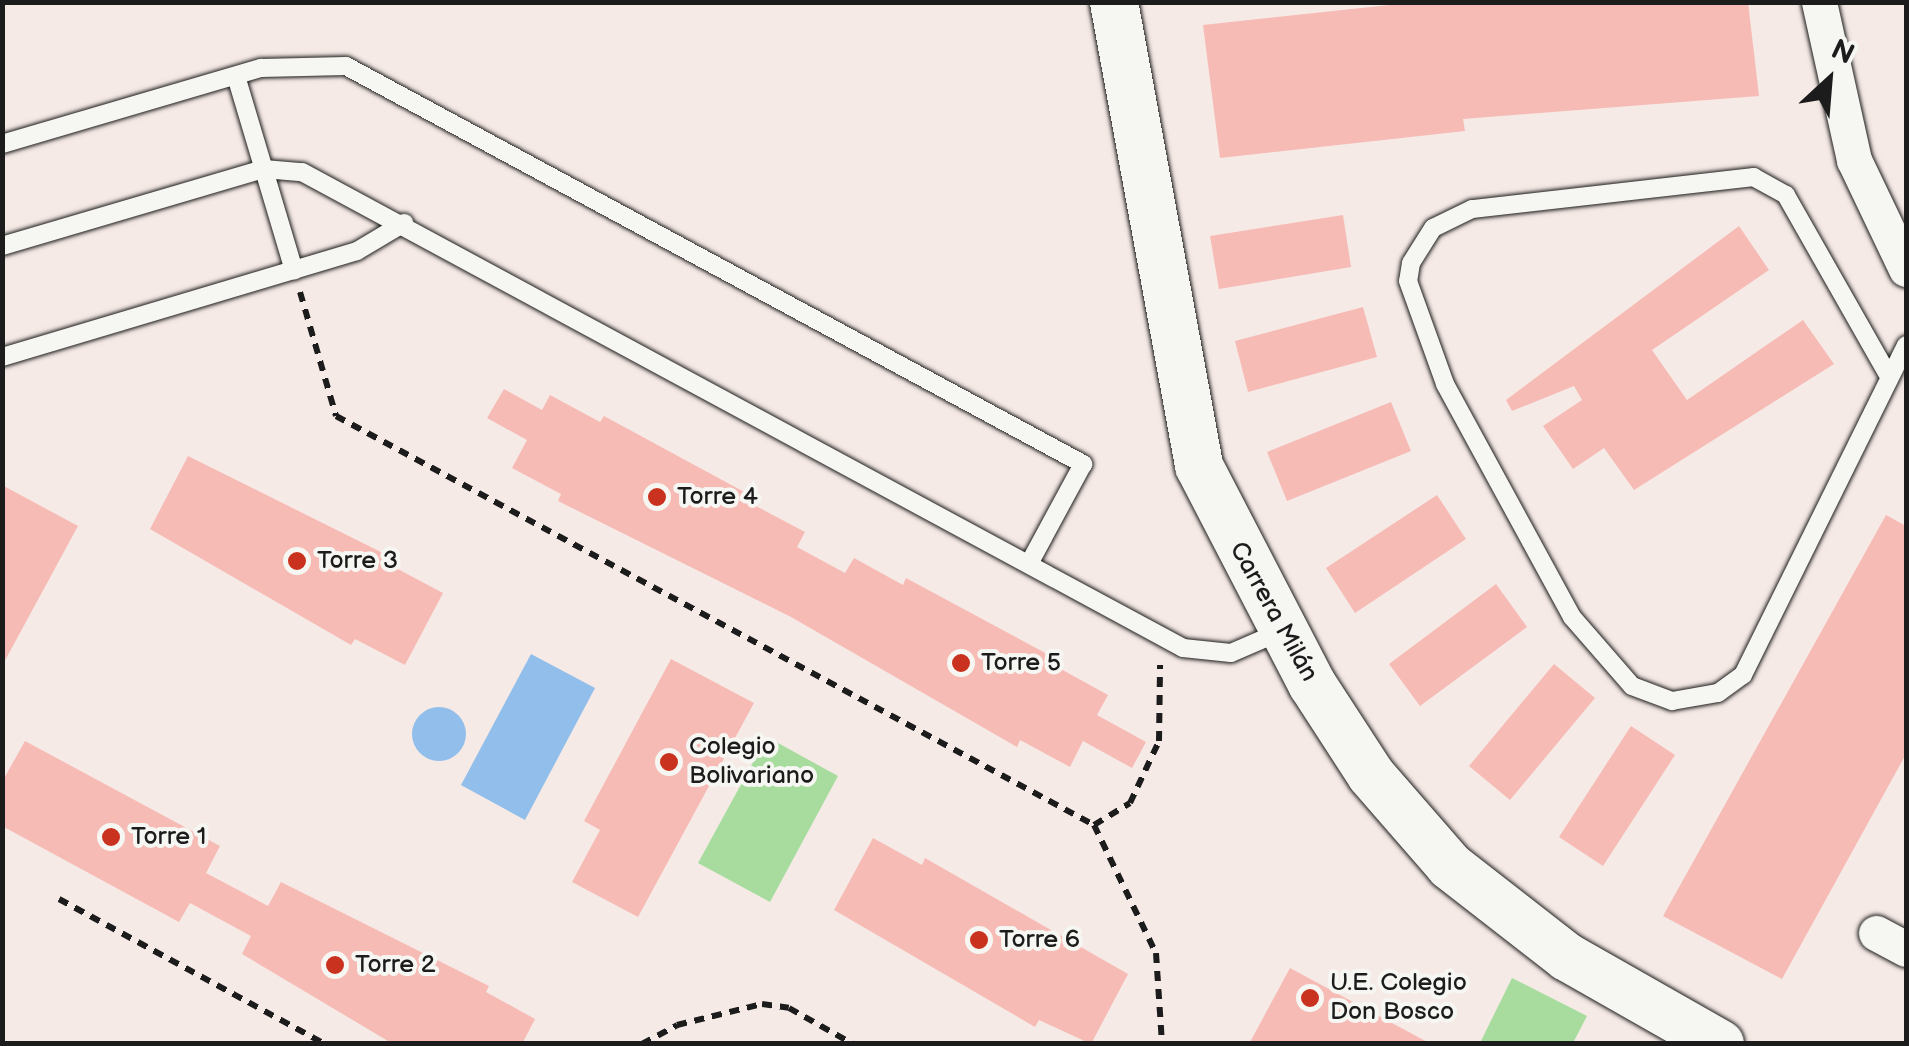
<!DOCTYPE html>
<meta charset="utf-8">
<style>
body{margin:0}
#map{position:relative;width:1909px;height:1046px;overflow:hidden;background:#f6eae6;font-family:"Balsamiq Sans",sans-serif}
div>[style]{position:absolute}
.green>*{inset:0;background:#a7dc9e}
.water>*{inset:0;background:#91beea}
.round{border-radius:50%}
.building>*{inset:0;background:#f7bbb6}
.path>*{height:6px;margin-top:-3px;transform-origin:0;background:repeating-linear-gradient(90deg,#1c1c1c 0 10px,transparent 0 18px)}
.roads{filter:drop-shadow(0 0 2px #1c1c1c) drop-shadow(0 0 2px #1c1c1c)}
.lane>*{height:18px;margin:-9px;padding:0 9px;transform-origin:9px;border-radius:9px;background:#f6f6f2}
.street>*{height:35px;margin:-17.5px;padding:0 17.5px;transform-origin:17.5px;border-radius:17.5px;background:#f6f6f2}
.secondary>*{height:48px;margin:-24px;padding:0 24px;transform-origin:24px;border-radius:24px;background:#f6f6f2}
.dots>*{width:28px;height:28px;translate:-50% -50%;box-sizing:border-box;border:5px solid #f6f6f2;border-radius:50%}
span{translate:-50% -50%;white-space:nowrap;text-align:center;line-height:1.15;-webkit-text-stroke:8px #f6f6f2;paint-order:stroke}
.poi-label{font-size:25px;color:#1c1c1c}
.left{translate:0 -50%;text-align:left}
.street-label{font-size:25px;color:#1c1c1c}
.frame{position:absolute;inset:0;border:5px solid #1c1c1c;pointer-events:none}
.north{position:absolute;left:1779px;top:30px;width:100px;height:100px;-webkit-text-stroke:8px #f6f6f2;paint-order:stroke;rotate:26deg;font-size:28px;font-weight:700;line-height:40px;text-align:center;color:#1c1c1c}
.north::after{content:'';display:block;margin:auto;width:35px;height:45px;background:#1c1c1c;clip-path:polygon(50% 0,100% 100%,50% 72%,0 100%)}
</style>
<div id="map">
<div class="green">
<i style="clip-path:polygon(767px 737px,838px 776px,770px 902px,698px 863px)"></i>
<i style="clip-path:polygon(1512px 978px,1587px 1016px,1573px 1043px,1480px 1043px)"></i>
</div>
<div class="water">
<i style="clip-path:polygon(531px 654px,595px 688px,525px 820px,461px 785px)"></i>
<i class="round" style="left:412px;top:707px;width:54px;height:54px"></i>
</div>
<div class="building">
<i style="clip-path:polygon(1417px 2px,1748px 2px,1759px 96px,1463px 119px,1465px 131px,1220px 158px,1203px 25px)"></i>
<i style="clip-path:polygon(1343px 215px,1351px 267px,1219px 289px,1210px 236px)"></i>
<i style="clip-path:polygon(1739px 226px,1769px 270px,1652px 350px,1687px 400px,1803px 320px,1834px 364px,1634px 490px,1604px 448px,1573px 469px,1543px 426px,1582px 400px,1574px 386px,1512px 411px,1506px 400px)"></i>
<i style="clip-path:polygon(1363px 307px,1377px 357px,1248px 392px,1235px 341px)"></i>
<i style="clip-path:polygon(504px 389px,542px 410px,550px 395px,600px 422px,604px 416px,759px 500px,756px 506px,805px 532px,797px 547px,845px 573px,854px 558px,903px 585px,906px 578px,1062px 662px,1059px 668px,1108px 695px,1097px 715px,1146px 742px,1132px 768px,1083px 741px,1070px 767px,1020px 740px,1017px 747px,791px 617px,558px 501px,561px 494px,512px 468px,527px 440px,487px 418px)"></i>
<i style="clip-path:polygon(1391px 402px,1411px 451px,1287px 501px,1267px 452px)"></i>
<i style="clip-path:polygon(188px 456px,397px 560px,394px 567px,443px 593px,405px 665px,355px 639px,351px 645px,150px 529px)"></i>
<i style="clip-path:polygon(2px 485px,78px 526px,2px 666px)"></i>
<i style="clip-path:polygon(1437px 495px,1466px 539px,1355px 613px,1326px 568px)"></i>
<i style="clip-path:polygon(1886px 515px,1906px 526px,1906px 754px,1782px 979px,1663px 916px)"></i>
<i style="clip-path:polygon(1496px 584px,1527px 627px,1420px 706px,1389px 664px)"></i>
<i style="clip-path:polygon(671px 659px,754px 703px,638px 917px,572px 882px,600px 830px,584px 821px)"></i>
<i style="clip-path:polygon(1554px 664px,1595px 698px,1510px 800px,1469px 766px)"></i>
<i style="clip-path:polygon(1631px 726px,1675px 755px,1603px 866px,1559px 837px)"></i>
<i style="clip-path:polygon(25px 741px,220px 846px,206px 873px,268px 906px,281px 882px,489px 986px,486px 992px,535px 1019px,522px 1044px,393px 1044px,242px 954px,251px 936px,190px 903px,179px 922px,2px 826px,2px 782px)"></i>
<i style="clip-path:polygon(873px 838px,922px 865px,925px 858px,1128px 974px,1091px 1044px,1039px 1020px,1035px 1027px,834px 910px)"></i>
<i style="clip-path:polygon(1290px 968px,1431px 1044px,1249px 1044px)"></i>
</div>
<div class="path">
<i style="left:300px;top:292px;width:129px;rotate:73.8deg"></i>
<i style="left:336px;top:416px;width:861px;rotate:28.35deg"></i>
<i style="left:1094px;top:825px;width:142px;rotate:64.2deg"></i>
<i style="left:1156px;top:953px;width:91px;rotate:86.2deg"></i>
<i style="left:1094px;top:825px;width:42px;rotate:-31.4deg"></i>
<i style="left:1130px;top:803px;width:68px;rotate:-64.9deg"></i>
<i style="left:1159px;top:741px;width:76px;rotate:-89.2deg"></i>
<i style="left:59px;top:899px;width:303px;rotate:28.6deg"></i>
<i style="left:642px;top:1044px;width:40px;rotate:-28deg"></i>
<i style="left:677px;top:1025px;width:88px;rotate:-13.9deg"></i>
<i style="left:762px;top:1004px;width:27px;rotate:8deg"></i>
<i style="left:789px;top:1008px;width:73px;rotate:29.4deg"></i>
</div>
<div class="roads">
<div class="lane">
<i style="left:236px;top:76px;width:203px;rotate:73.4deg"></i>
<i style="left:2px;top:144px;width:270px;rotate:-16.4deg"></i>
<i style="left:261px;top:68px;width:85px;rotate:-1.3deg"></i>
<i style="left:346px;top:66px;width:838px;rotate:28.37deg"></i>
<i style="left:1083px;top:464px;width:111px;rotate:118.4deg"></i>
<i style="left:2px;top:246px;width:273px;rotate:-16.4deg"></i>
<i style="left:264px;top:169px;width:38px;rotate:5deg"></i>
<i style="left:302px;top:172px;width:1001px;rotate:28.38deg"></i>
<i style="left:1183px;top:648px;width:48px;rotate:5.9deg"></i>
<i style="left:1231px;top:653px;width:56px;rotate:-23.3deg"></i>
<i style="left:2px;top:357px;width:370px;rotate:-16.6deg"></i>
<i style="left:357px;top:251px;width:55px;rotate:-30.8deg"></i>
<i style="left:1887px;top:373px;width:205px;rotate:-119.6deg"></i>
<i style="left:1786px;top:195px;width:37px;rotate:-151deg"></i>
<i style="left:1754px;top:177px;width:284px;rotate:173.5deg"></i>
<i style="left:1472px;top:209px;width:43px;rotate:154deg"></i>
<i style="left:1433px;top:228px;width:41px;rotate:122.2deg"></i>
<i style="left:1411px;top:263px;width:18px;rotate:99deg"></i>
<i style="left:1408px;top:281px;width:109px;rotate:70.2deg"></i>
<i style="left:1445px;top:384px;width:265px;rotate:61.4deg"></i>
<i style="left:1572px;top:617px;width:91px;rotate:49deg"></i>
<i style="left:1632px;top:686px;width:43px;rotate:20.6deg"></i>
<i style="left:1672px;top:701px;width:47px;rotate:-9.9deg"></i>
<i style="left:1718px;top:693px;width:31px;rotate:-36deg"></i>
<i style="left:1743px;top:675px;width:368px;rotate:-63.7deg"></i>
</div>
<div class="street">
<i style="left:1819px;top:2px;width:162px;rotate:77.5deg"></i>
<i style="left:1854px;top:160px;width:121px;rotate:64.5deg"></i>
<i style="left:1876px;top:933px;width:34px;rotate:28deg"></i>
</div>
<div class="secondary">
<i style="left:1114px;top:2px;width:472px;rotate:79.6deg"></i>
<i style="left:1199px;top:466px;width:246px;rotate:62.6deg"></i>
<i style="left:1312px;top:684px;width:108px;rotate:57deg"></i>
<i style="left:1371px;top:775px;width:121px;rotate:49deg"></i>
<i style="left:1450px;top:866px;width:148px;rotate:37.9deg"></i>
<i style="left:1567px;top:957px;width:176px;rotate:29.6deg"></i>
</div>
</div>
<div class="dots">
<i style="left:657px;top:497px;background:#c8321e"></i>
<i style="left:297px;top:561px;background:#c8321e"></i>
<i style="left:961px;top:663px;background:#c8321e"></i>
<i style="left:669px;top:762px;background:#c8321e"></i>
<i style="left:111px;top:837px;background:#c8321e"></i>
<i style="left:979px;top:940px;background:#c8321e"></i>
<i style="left:335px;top:965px;background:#c8321e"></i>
<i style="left:1310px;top:998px;background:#c8321e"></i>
</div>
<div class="poi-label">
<span class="left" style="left:677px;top:497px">Torre 4</span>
<span class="left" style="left:317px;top:561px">Torre 3</span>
<span class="left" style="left:981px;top:663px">Torre 5</span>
<span class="left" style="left:689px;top:762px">Colegio<br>Bolivariano</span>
<span class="left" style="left:131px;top:837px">Torre 1</span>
<span class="left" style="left:999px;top:940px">Torre 6</span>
<span class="left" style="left:355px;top:965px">Torre 2</span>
<span class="left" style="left:1330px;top:998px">U.E. Colegio<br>Don Bosco</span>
</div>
<div class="street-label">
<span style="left:1273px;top:612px;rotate:61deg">Carrera Milán</span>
</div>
<div class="frame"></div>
<div class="north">N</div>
</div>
